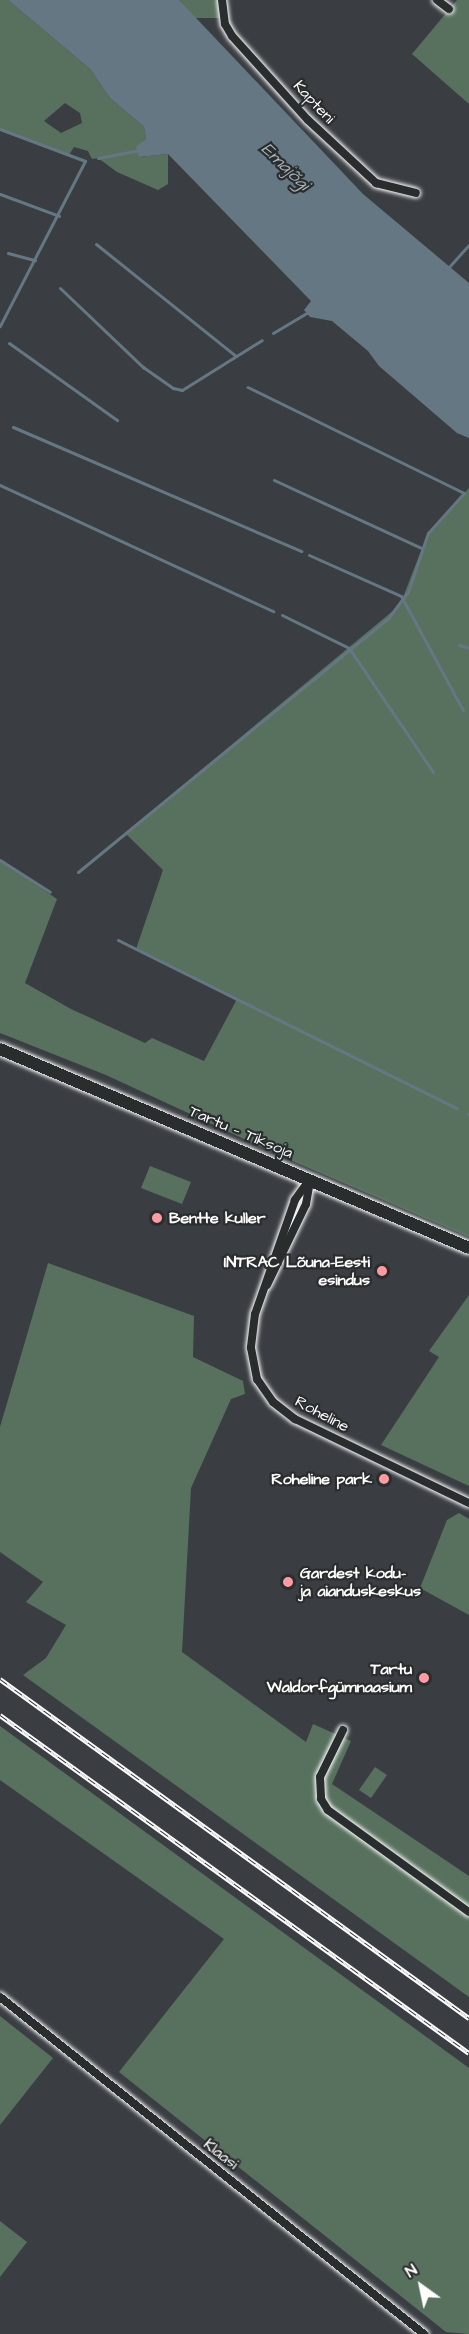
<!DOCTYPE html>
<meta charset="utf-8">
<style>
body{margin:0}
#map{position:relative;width:469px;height:2334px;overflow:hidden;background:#3a3e43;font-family:"Architects Daughter",sans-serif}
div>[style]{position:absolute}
.green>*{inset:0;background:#57715e}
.water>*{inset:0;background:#657783}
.stream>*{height:3px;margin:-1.5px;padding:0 1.5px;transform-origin:1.5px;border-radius:1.5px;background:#657783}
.roads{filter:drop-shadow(0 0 2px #fff) drop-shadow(0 0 2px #fff)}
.street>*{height:8px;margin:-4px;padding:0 4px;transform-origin:4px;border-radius:4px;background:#2a2d2e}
.secondary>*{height:12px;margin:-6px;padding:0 6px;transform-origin:6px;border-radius:6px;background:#2a2d2e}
.rail>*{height:5px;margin-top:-2.5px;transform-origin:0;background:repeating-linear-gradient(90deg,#2a2d2e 0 9px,#fff 0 18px);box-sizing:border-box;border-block:2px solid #fff}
.dots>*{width:16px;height:16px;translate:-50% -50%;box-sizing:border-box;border:3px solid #2a2d2e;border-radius:50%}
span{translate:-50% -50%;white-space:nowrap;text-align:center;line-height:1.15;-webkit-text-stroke:4.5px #2a2d2e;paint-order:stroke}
.street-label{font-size:16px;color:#fff}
.poi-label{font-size:16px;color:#fff;font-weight:700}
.left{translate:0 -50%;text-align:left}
.right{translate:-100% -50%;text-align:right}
.water-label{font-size:18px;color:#aab4bb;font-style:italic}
.north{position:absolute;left:391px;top:2256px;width:60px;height:60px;-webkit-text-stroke:4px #2a2d2e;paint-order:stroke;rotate:327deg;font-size:16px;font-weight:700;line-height:24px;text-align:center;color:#fff}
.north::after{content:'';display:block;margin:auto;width:21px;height:27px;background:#fff;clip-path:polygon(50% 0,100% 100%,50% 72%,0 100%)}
</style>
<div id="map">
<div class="green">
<i style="clip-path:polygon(evenodd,0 0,8px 0,90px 69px,110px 98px,144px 127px,146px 139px,139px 157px,168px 154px,168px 184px,158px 190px,117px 172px,98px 158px,92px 159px,88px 151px,74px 147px,69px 155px,0 129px,0 0,65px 103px,80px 113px,82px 123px,61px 133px,44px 121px,65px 103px)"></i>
<i style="clip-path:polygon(179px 0,219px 0,221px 18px,194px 18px)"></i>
<i style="clip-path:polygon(457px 0,469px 0,469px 104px,412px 54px)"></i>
<i style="clip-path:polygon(469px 488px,469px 1237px,281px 1156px,106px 1075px,0 1033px,0 860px,57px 899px,25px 983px,71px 1009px,145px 1043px,152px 1038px,204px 1061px,237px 999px,136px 949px,163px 870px,125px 833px,400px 605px,428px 533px)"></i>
<i style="clip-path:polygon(150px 1166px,191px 1182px,182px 1204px,141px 1188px)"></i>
<i style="clip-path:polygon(48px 1263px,194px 1316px,193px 1357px,243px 1381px,245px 1394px,231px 1399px,191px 1488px,182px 1652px,306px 1742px,313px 1724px,351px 1741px,332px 1784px,469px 1876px,469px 1997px,23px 1675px,46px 1658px,66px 1625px,26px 1602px,43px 1582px,0 1552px,0 1427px)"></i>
<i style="clip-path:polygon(469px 1295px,469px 1486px,381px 1445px,439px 1357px,429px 1351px)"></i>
<i style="clip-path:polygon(459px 1513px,469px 1519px,469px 1615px,420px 1588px,447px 1520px)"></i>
<i style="clip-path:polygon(0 1726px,469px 2068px,469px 2334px,446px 2332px,119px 2072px,224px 1939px,0 1780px)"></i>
<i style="clip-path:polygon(375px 1767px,387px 1775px,371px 1798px,359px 1790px)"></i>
<i style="clip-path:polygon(0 2016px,53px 2058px,0 2125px)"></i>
<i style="clip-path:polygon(0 2221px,27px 2242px,0 2277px)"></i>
</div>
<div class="water">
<i style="clip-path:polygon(8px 0,179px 0,363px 194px,469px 283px,469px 438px,457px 433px,379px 366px,368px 351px,332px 321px,310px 317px,304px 310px,311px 301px,168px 154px,139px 157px,136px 147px,146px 139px,144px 127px,110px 98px,90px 69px)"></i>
</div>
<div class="stream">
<i style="left:0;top:129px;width:91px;rotate:20.6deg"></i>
<i style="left:85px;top:161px;width:186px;rotate:117.3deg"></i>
<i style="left:98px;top:158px;width:43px;rotate:-10.8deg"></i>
<i style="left:0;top:194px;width:63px;rotate:20.4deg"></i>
<i style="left:96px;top:244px;width:179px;rotate:38.7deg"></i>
<i style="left:8px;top:253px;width:28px;rotate:15deg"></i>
<i style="left:448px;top:268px;width:31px;rotate:-48deg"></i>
<i style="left:60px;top:288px;width:115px;rotate:43.6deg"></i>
<i style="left:143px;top:367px;width:37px;rotate:35deg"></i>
<i style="left:173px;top:388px;width:9px;rotate:13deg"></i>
<i style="left:182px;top:390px;width:94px;rotate:-32deg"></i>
<i style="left:273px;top:333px;width:43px;rotate:-30.7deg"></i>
<i style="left:9px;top:343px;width:133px;rotate:35.5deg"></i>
<i style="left:13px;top:427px;width:314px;rotate:23.3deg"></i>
<i style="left:274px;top:480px;width:162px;rotate:24.8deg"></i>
<i style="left:0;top:485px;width:301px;rotate:24.8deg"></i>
<i style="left:309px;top:555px;width:101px;rotate:24deg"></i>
<i style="left:401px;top:596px;width:130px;rotate:61.5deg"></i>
<i style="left:282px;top:615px;width:75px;rotate:26.2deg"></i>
<i style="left:349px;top:648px;width:150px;rotate:55.9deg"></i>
<i style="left:459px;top:645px;width:10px;rotate:17deg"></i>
<i style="left:0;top:860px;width:59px;rotate:32.6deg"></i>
<i style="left:78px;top:872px;width:402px;rotate:-39.3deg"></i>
<i style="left:389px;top:617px;width:31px;rotate:-53deg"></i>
<i style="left:408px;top:592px;width:62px;rotate:-71.3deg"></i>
<i style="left:428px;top:533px;width:54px;rotate:-48deg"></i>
<i style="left:464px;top:493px;width:241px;rotate:-153.9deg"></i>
<i style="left:118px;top:940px;width:378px;rotate:26.4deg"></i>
<i style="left:468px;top:1114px;width:1px"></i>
</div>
<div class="roads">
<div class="street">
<i style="left:222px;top:0;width:24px;rotate:83deg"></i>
<i style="left:225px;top:24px;width:14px;rotate:60deg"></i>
<i style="left:232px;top:36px;width:113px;rotate:47.9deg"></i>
<i style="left:308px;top:120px;width:93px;rotate:42.8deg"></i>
<i style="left:376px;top:183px;width:41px;rotate:14deg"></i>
<i style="left:437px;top:0;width:15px;rotate:37deg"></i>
<i style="left:310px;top:1179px;width:26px;rotate:126deg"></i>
<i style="left:295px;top:1200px;width:121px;rotate:109.3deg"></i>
<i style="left:255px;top:1314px;width:34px;rotate:97deg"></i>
<i style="left:251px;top:1348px;width:32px;rotate:79deg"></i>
<i style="left:257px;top:1379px;width:28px;rotate:55deg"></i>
<i style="left:273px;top:1402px;width:28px;rotate:38deg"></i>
<i style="left:295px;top:1419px;width:193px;rotate:25.8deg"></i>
<i style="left:267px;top:1285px;width:90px;rotate:-64.3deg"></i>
<i style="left:306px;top:1204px;width:23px;rotate:-80deg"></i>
<i style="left:343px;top:1730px;width:52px;rotate:116.1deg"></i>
<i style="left:320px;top:1777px;width:22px;rotate:87deg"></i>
<i style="left:321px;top:1799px;width:13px;rotate:58deg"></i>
<i style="left:328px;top:1810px;width:174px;rotate:35.9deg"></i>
<i style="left:0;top:1997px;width:542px;rotate:38.48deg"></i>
</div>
<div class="secondary">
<i style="left:0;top:1049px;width:509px;rotate:22.99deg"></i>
</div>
</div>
<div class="rail">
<i style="left:0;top:1679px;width:579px;rotate:35.86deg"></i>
<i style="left:0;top:1715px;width:578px;rotate:35.78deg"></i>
</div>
<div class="dots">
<i style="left:157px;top:1218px;background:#ff9aa2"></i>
<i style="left:382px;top:1271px;background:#ff9aa2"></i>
<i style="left:384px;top:1479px;background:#ff9aa2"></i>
<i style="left:288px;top:1582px;background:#ff9aa2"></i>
<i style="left:424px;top:1678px;background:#ff9aa2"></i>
</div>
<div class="street-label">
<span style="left:314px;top:102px;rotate:47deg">Kapteni</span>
<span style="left:241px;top:1132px;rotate:23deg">Tartu — Tiksoja</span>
<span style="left:322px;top:1414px;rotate:28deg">Roheline</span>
<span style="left:221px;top:2154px;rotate:38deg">Klaasi</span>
</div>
<div class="poi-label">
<span class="left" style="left:169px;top:1218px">Bentte kuller</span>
<span class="right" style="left:370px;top:1271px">INTRAC Lõuna-Eesti<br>esindus</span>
<span class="right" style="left:372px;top:1479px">Roheline park</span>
<span class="left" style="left:300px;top:1582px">Gardest kodu-<br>ja aianduskeskus</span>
<span class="right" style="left:412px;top:1678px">Tartu<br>Waldorfgümnaasium</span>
</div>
<div class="water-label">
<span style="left:285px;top:167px;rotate:44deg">Emajõgi</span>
</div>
<div class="north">N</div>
</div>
